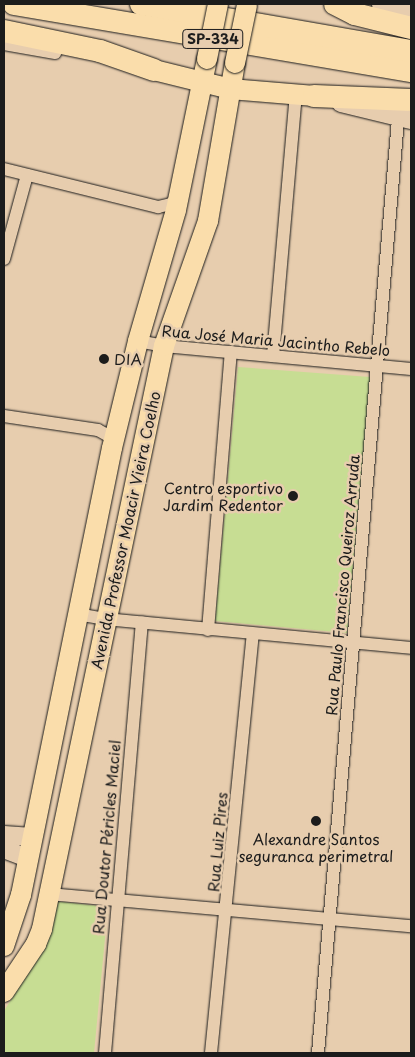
<!DOCTYPE html>
<meta charset="utf-8">
<style>
body{margin:0}
#map{position:relative;width:415px;height:1057px;overflow:hidden;background:#e7cdae;font-family:"Playpen Sans",sans-serif}
div>[style]{position:absolute}
.green>*{inset:0;background:#c7dd93}
.roads{filter:drop-shadow(0 0 1px #1c1c1c) drop-shadow(0 0 1px #1c1c1c)}
.street>*{height:12px;margin:-6px;padding:0 6px;transform-origin:6px;border-radius:6px;background:#e7cdae}
.secondary>*{height:18px;margin:-9px;padding:0 9px;transform-origin:9px;border-radius:9px;background:#e7cdae}
.primary>*{height:20px;margin:-10px;padding:0 10px;transform-origin:10px;border-radius:10px;background:#faddab}
.highway>*{height:22px;margin:-11px;padding:0 11px;transform-origin:11px;border-radius:11px;background:#faddab}
.bridges{filter:drop-shadow(0 0 1px #1c1c1c) drop-shadow(0 0 1px #1c1c1c)}
.primary-bridge>*{height:20px;margin:-10px;padding:0 10px;transform-origin:10px;border-radius:10px;background:#faddab}
.dots>*{width:14px;height:14px;translate:-50% -50%;box-sizing:border-box;border:2px solid #e7cdae;border-radius:50%}
span{translate:-50% -50%;white-space:nowrap;text-align:center;line-height:1.15;-webkit-text-stroke:5px #e7cdae;paint-order:stroke}
.shield-label span{padding:1px 4px;background:#e7cdae;border:1px solid;border-radius:4px;-webkit-text-stroke-width:0}
.shield-label{font-size:14px;color:#1c1c1c;font-weight:700}
.street-label{font-size:15px;color:#1c1c1c}
.poi-label{font-size:15px;color:#1c1c1c}
.left{translate:0 -50%;text-align:left}
.right{translate:-100% -50%;text-align:right}
.frame{position:absolute;inset:0;border:5px solid #1c1c1c;pointer-events:none}
</style>
<div id="map">
<div class="green">
<i style="clip-path:polygon(238px 367px,370px 377px,347px 633px,215px 621px)"></i>
<i style="clip-path:polygon(55px 901px,108px 907px,94px 1053px,4px 1053px,4px 1011px,44px 946px)"></i>
</div>
<div class="roads">
<div class="street">
<i style="left:4px;top:44px;width:52px;rotate:10deg"></i>
<i style="left:4px;top:169px;width:159px;rotate:13.9deg"></i>
<i style="left:158px;top:207px;width:13px;rotate:-13deg"></i>
<i style="left:171px;top:204px;width:11px;rotate:-49deg"></i>
<i style="left:4px;top:259px;width:87px;rotate:-74.7deg"></i>
<i style="left:138px;top:341px;width:26px;rotate:11deg"></i>
<i style="left:164px;top:346px;width:248px;rotate:5.3deg"></i>
<i style="left:273px;top:356px;width:263px;rotate:-85deg"></i>
<i style="left:4px;top:416px;width:95px;rotate:8.5deg"></i>
<i style="left:98px;top:430px;width:13px;rotate:29deg"></i>
<i style="left:109px;top:436px;width:11px;rotate:75deg"></i>
<i style="left:77px;top:614px;width:28px;rotate:10deg"></i>
<i style="left:105px;top:619px;width:307px;rotate:5.4deg"></i>
<i style="left:208px;top:630px;width:279px;rotate:-85.3deg"></i>
<i style="left:49px;top:894px;width:363px;rotate:5.1deg"></i>
<i style="left:105px;top:1053px;width:432px;rotate:-85.1deg"></i>
<i style="left:211px;top:1053px;width:421px;rotate:-84.3deg"></i>
<i style="left:318px;top:1053px;width:937px;rotate:-85.1deg"></i>
</div>
<div class="secondary">
<i style="left:381px;top:4px;width:31px;rotate:11deg"></i>
<i style="left:341px;top:103px;width:72px;rotate:13.7deg"></i>
<i style="left:4px;top:835px;width:28px;rotate:4deg"></i>
<i style="left:4px;top:849px;width:26px;rotate:21deg"></i>
</div>
<div class="primary">
<i style="left:154px;top:70px;width:79px;rotate:13.9deg"></i>
<i style="left:231px;top:89px;width:83px;rotate:4.8deg"></i>
<i style="left:4px;top:946px;width:54px;rotate:-71.6deg"></i>
<i style="left:21px;top:895px;width:456px;rotate:-78.5deg"></i>
<i style="left:112px;top:448px;width:110px;rotate:-76.3deg"></i>
<i style="left:138px;top:341px;width:136px;rotate:-73.8deg"></i>
<i style="left:176px;top:210px;width:154px;rotate:-78.4deg"></i>
<i style="left:4px;top:992px;width:58px;rotate:-56.3deg"></i>
<i style="left:36px;top:944px;width:16px;rotate:-68deg"></i>
<i style="left:42px;top:929px;width:596px;rotate:-78.18deg"></i>
<i style="left:164px;top:346px;width:133px;rotate:-70.6deg"></i>
<i style="left:208px;top:221px;width:160px;rotate:-80.3deg"></i>
</div>
<div class="highway">
<i style="left:14px;top:4px;width:403px;rotate:9.6deg"></i>
<i style="left:141px;top:4px;width:274px;rotate:9.9deg"></i>
<i style="left:335px;top:4px;width:22px;rotate:27deg"></i>
<i style="left:355px;top:14px;width:58px;rotate:14deg"></i>
<i style="left:4px;top:31px;width:98px;rotate:11.8deg"></i>
<i style="left:100px;top:51px;width:57px;rotate:19.4deg"></i>
<i style="left:314px;top:96px;width:97px;rotate:2.4deg"></i>
</div>
</div>
<div class="bridges">
<div class="primary-bridge">
<i style="left:207px;top:59px;width:56px;rotate:-78.7deg"></i>
<i style="left:235px;top:63px;width:59px;rotate:-78.3deg"></i>
</div>
</div>
<div class="dots">
<i style="left:104px;top:359px;background:#1c1c1c"></i>
<i style="left:293px;top:496px;background:#1c1c1c"></i>
<i style="left:316px;top:821px;background:#1c1c1c"></i>
</div>
<div class="shield-label">
<span style="left:213px;top:39px">SP-334</span>
</div>
<div class="street-label">
<span style="left:276px;top:340px;rotate:5deg">Rua José Maria Jacintho Rebelo</span>
<span style="left:125px;top:530px;rotate:-78deg">Avenida Professor Moacir Vieira Coelho</span>
<span style="left:342px;top:585px;rotate:-85deg">Rua Paulo Francisco Queiroz Arruda</span>
<span style="left:106px;top:837px;rotate:-85deg">Rua Doutor Péricles Maciel</span>
<span style="left:217px;top:842px;rotate:-85deg">Rua Luiz Pires</span>
</div>
<div class="poi-label">
<span class="left" style="left:114px;top:359px">DIA</span>
<span class="right" style="left:283px;top:496px">Centro esportivo<br>Jardim Redentor</span>
<span style="left:316px;top:847px">Alexandre Santos<br>seguranca perimetral</span>
</div>
<div class="frame"></div>
</div>
